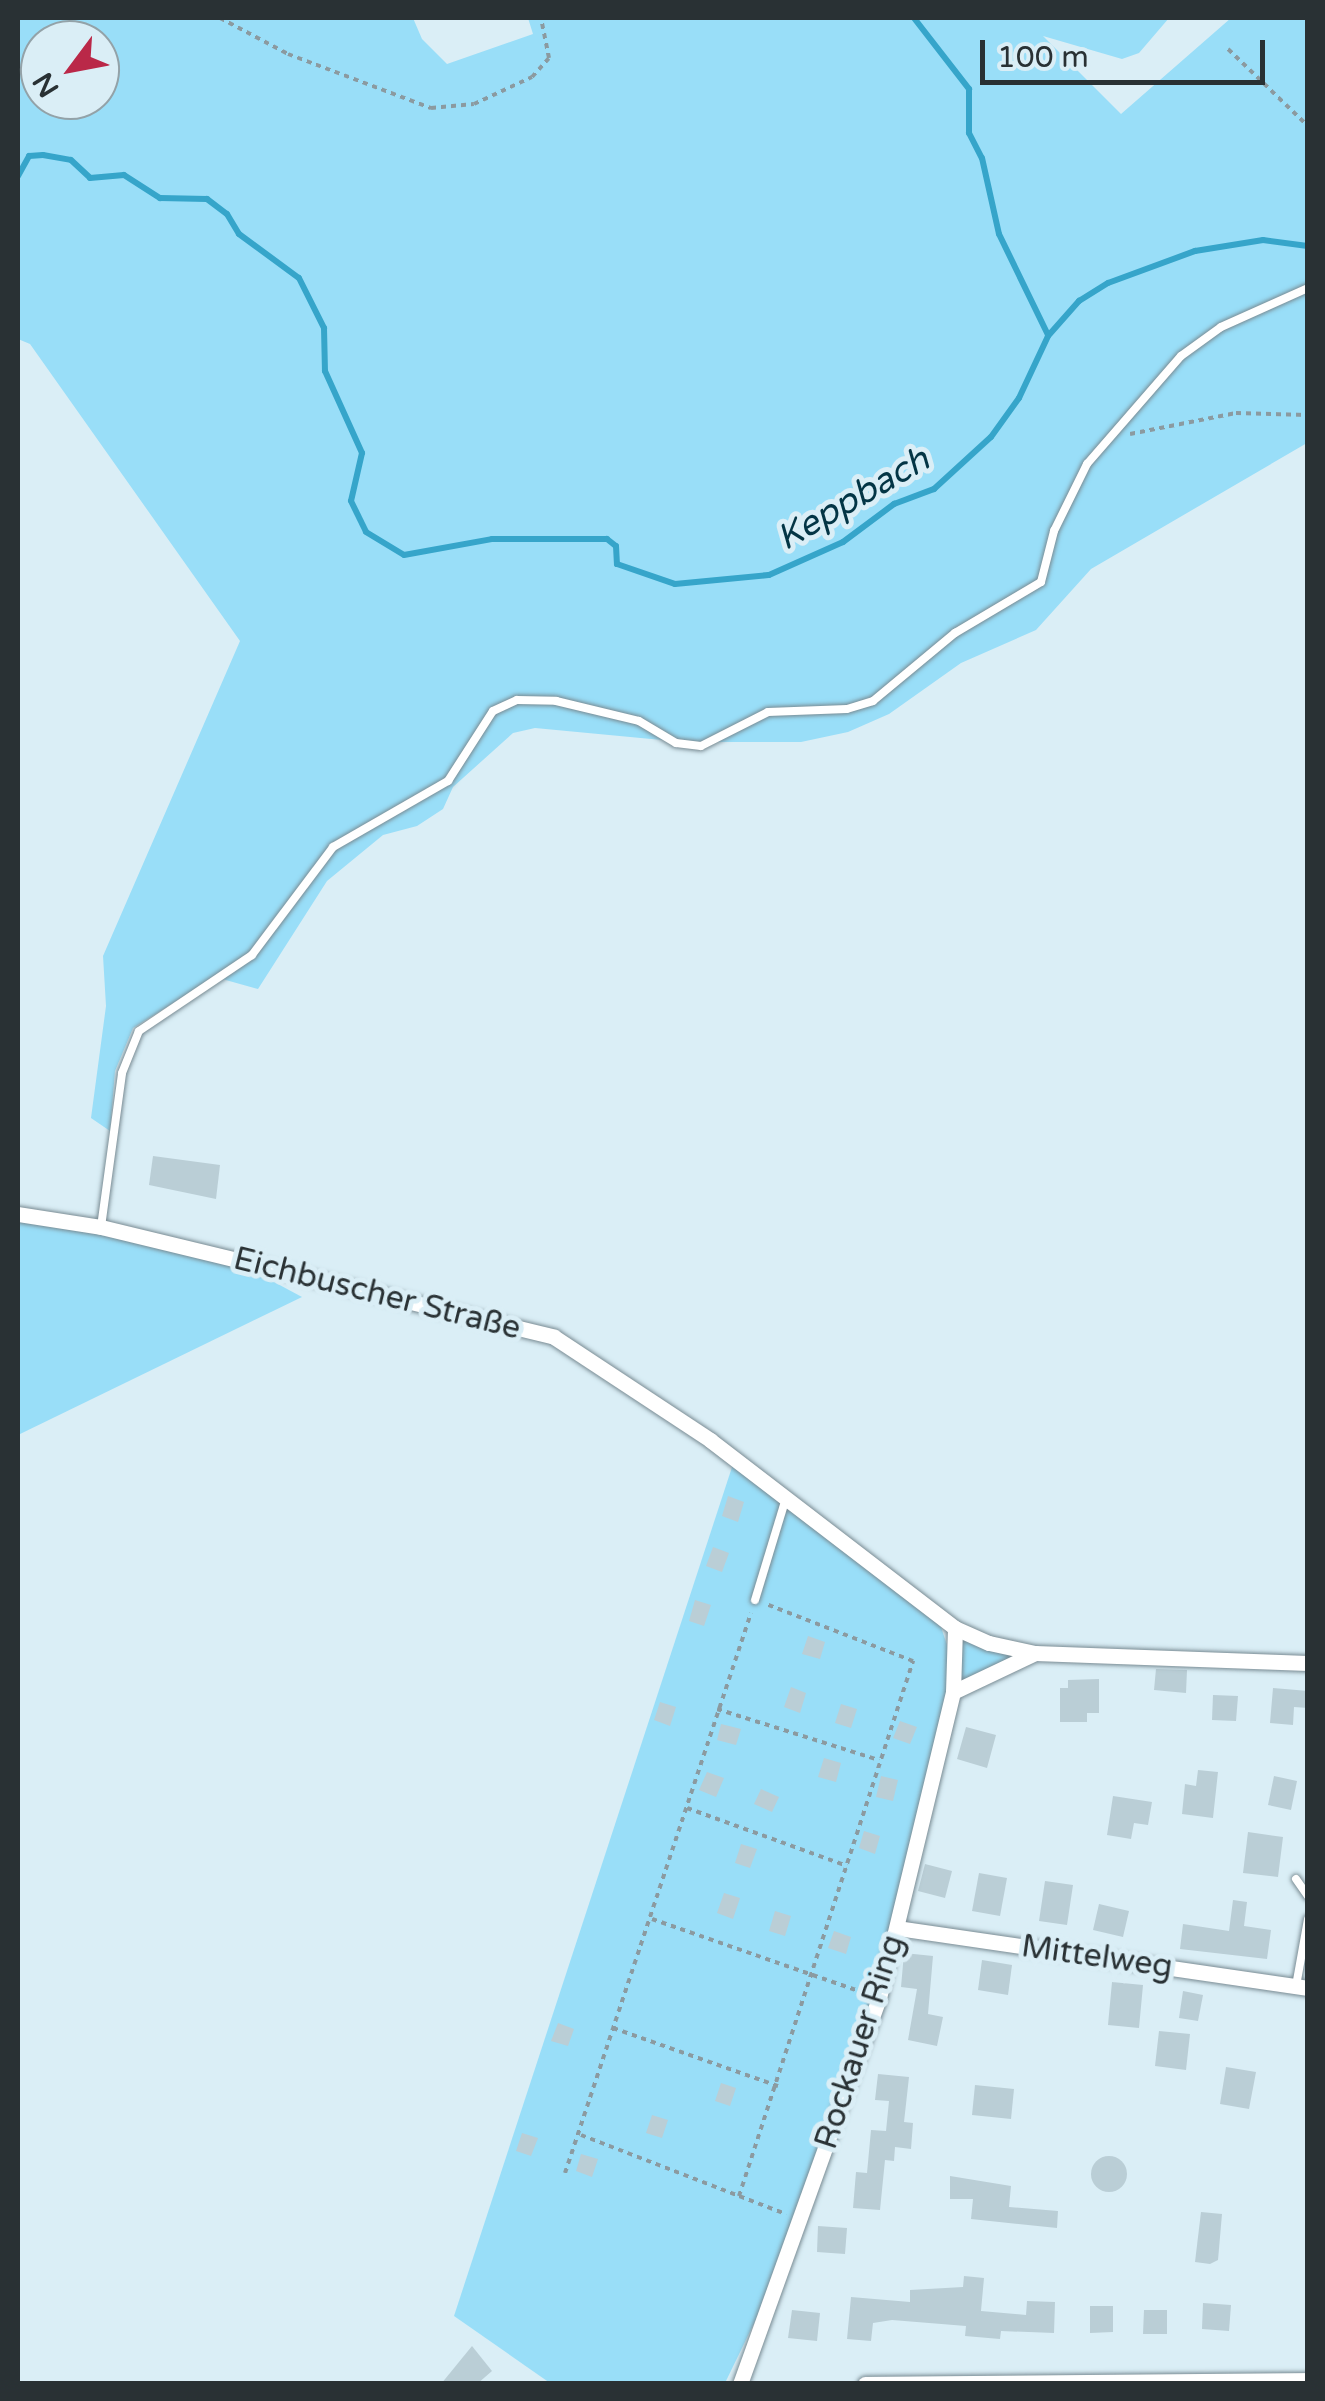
<!DOCTYPE html>
<meta charset="utf-8">
<style>
body{margin:0}
#map{position:relative;width:1325px;height:2401px;overflow:hidden;background:#daeef6;font-family:"Varela Round",sans-serif}
div>[style]{position:absolute}
.green>*{inset:0;background:#99def8}
.stream>*{height:6px;margin:-3px;padding:0 3px;transform-origin:3px;border-radius:3px;background:#36a5ca}
.building>*{inset:0;background:#baced6}
.round{border-radius:50%}
.path>*{height:4px;margin-top:-2px;transform-origin:0;background:repeating-linear-gradient(90deg,#8b9aa0 0 5px,transparent 0 10px)}
.roads{filter:drop-shadow(0 0 2px #798b93) drop-shadow(0 0 2px #798b93)}
.service>*{height:8px;margin:-4px;padding:0 4px;transform-origin:4px;border-radius:4px;background:#fff}
.minor>*{height:15px;margin:-7.5px;padding:0 7.5px;transform-origin:7.5px;border-radius:7.5px;background:#fff}
span{translate:-50% -50%;white-space:nowrap;text-align:center;line-height:1.15;-webkit-text-stroke:10px #daeef6;paint-order:stroke}
.street-label{font-size:32px;color:#293134}
.water-label{font-size:35px;color:#033545;font-style:italic}
.frame{position:absolute;inset:0;border:20px solid #293134;pointer-events:none}
.north{position:absolute;left:20px;top:20px;width:100px;height:100px;box-sizing:border-box;background:#daeef6;border:2px solid #93a2a8;border-radius:50%;rotate:238deg;font-size:28px;font-weight:700;line-height:40px;text-align:center;color:#293134}
.north::after{content:'';display:block;margin:auto;width:35px;height:45px;background:#ba2848;clip-path:polygon(50% 0,100% 100%,50% 72%,0 100%)}
.scale{position:absolute;left:980px;top:40px;width:285px;height:45px;box-sizing:border-box;border:5px solid #293134;border-top:0;padding-left:12px;font-size:30px;line-height:35px;white-space:nowrap;color:#293134;-webkit-text-stroke:8px #daeef6;paint-order:stroke}
</style>
<div id="map">
<div class="green">
<i style="clip-path:polygon(evenodd,18px 18px,413px 18px,422px 39px,447px 64px,533px 34px,528px 18px,1169px 18px,1139px 53px,1122px 59px,1043px 36px,1121px 114px,1231px 18px,1307px 18px,1307px 443px,1091px 569px,1036px 630px,961px 663px,889px 714px,848px 732px,801px 742px,683px 742px,535px 728px,513px 733px,453px 787px,443px 809px,417px 826px,383px 835px,327px 881px,258px 989px,215px 977px,133px 1028px,115px 1071px,110px 1131px,91px 1118px,106px 1006px,103px 956px,240px 641px,30px 344px,18px 339px,18px 18px,40px 40px,100px 40px,100px 100px,40px 100px,40px 40px)"></i>
<i style="clip-path:polygon(18px 1214px,231px 1259px,302px 1297px,18px 1435px)"></i>
<i style="clip-path:polygon(735px 1458px,856px 1551px,941px 1627px,951px 1657px,947px 1688px,897px 1928px,780px 2270px,725px 2383px,550px 2383px,454px 2316px)"></i>
<i style="clip-path:polygon(959px 1634px,1018px 1656px,960px 1682px)"></i>
</div>
<div class="stream">
<i style="left:914px;top:18px;width:90px;rotate:52.2deg"></i>
<i style="left:969px;top:89px;width:44px;rotate:90deg"></i>
<i style="left:969px;top:133px;width:28px;rotate:63deg"></i>
<i style="left:982px;top:158px;width:78px;rotate:77.4deg"></i>
<i style="left:999px;top:234px;width:112px;rotate:64.1deg"></i>
<i style="left:18px;top:176px;width:23px;rotate:-61deg"></i>
<i style="left:29px;top:156px;width:14px;rotate:-4deg"></i>
<i style="left:43px;top:155px;width:28px;rotate:10deg"></i>
<i style="left:71px;top:160px;width:26px;rotate:43deg"></i>
<i style="left:90px;top:178px;width:34px;rotate:-5deg"></i>
<i style="left:124px;top:175px;width:43px;rotate:32.6deg"></i>
<i style="left:160px;top:198px;width:47px;rotate:1.2deg"></i>
<i style="left:207px;top:199px;width:25px;rotate:37deg"></i>
<i style="left:227px;top:214px;width:23px;rotate:59deg"></i>
<i style="left:239px;top:234px;width:74px;rotate:36.3deg"></i>
<i style="left:299px;top:278px;width:56px;rotate:63.4deg"></i>
<i style="left:324px;top:328px;width:43px;rotate:88.7deg"></i>
<i style="left:325px;top:371px;width:90px;rotate:65.7deg"></i>
<i style="left:362px;top:453px;width:49px;rotate:102.9deg"></i>
<i style="left:351px;top:501px;width:34px;rotate:64deg"></i>
<i style="left:366px;top:532px;width:44px;rotate:31.2deg"></i>
<i style="left:404px;top:555px;width:89px;rotate:-10.3deg"></i>
<i style="left:492px;top:539px;width:115px"></i>
<i style="left:607px;top:539px;width:11px;rotate:38deg"></i>
<i style="left:616px;top:546px;width:18px;rotate:87deg"></i>
<i style="left:617px;top:564px;width:61px;rotate:19deg"></i>
<i style="left:675px;top:584px;width:94px;rotate:-5.5deg"></i>
<i style="left:769px;top:575px;width:81px;rotate:-24deg"></i>
<i style="left:843px;top:542px;width:64px;rotate:-36.7deg"></i>
<i style="left:894px;top:504px;width:43px;rotate:-20.6deg"></i>
<i style="left:934px;top:489px;width:77px;rotate:-42.4deg"></i>
<i style="left:991px;top:437px;width:48px;rotate:-54.3deg"></i>
<i style="left:1019px;top:398px;width:68px;rotate:-64.9deg"></i>
<i style="left:1048px;top:336px;width:47px;rotate:-48.5deg"></i>
<i style="left:1079px;top:301px;width:34px;rotate:-32deg"></i>
<i style="left:1108px;top:283px;width:93px;rotate:-20.2deg"></i>
<i style="left:1195px;top:251px;width:69px;rotate:-9.2deg"></i>
<i style="left:1263px;top:240px;width:45px;rotate:7.6deg"></i>
</div>
<div class="building">
<i style="clip-path:polygon(153px 1156px,220px 1165px,216px 1199px,149px 1185px)"></i>
<i style="clip-path:polygon(728px 1496px,744px 1502px,738px 1522px,722px 1516px)"></i>
<i style="clip-path:polygon(713px 1547px,729px 1553px,722px 1572px,706px 1566px)"></i>
<i style="clip-path:polygon(695px 1600px,711px 1605px,704px 1626px,689px 1621px)"></i>
<i style="clip-path:polygon(808px 1636px,825px 1642px,820px 1659px,802px 1654px)"></i>
<i style="clip-path:polygon(1156px 1669px,1187px 1670px,1186px 1693px,1154px 1690px)"></i>
<i style="clip-path:polygon(1099px 1679px,1099px 1713px,1087px 1713px,1087px 1722px,1060px 1722px,1060px 1688px,1068px 1688px,1068px 1680px)"></i>
<i style="clip-path:polygon(791px 1687px,806px 1693px,800px 1713px,784px 1707px)"></i>
<i style="clip-path:polygon(1273px 1688px,1308px 1691px,1308px 1708px,1294px 1707px,1293px 1725px,1270px 1723px)"></i>
<i style="clip-path:polygon(1213px 1695px,1238px 1696px,1236px 1721px,1212px 1720px)"></i>
<i style="clip-path:polygon(660px 1702px,676px 1707px,670px 1726px,654px 1720px)"></i>
<i style="clip-path:polygon(841px 1704px,857px 1709px,851px 1728px,835px 1723px)"></i>
<i style="clip-path:polygon(900px 1721px,917px 1727px,910px 1744px,893px 1738px)"></i>
<i style="clip-path:polygon(721px 1724px,741px 1729px,736px 1745px,717px 1740px)"></i>
<i style="clip-path:polygon(966px 1727px,996px 1735px,987px 1768px,957px 1759px)"></i>
<i style="clip-path:polygon(824px 1758px,841px 1763px,836px 1782px,818px 1777px)"></i>
<i style="clip-path:polygon(1198px 1770px,1218px 1772px,1213px 1818px,1182px 1814px,1185px 1784px,1196px 1786px)"></i>
<i style="clip-path:polygon(707px 1772px,724px 1778px,716px 1797px,699px 1790px)"></i>
<i style="clip-path:polygon(881px 1776px,898px 1780px,893px 1801px,876px 1797px)"></i>
<i style="clip-path:polygon(1274px 1776px,1297px 1781px,1291px 1810px,1268px 1805px)"></i>
<i style="clip-path:polygon(761px 1789px,779px 1797px,772px 1812px,754px 1804px)"></i>
<i style="clip-path:polygon(1113px 1796px,1152px 1802px,1148px 1825px,1134px 1823px,1131px 1839px,1107px 1835px)"></i>
<i style="clip-path:polygon(864px 1831px,880px 1836px,875px 1854px,859px 1848px)"></i>
<i style="clip-path:polygon(1248px 1832px,1283px 1837px,1278px 1877px,1243px 1873px)"></i>
<i style="clip-path:polygon(741px 1844px,757px 1849px,750px 1868px,735px 1863px)"></i>
<i style="clip-path:polygon(925px 1864px,952px 1871px,945px 1898px,918px 1891px)"></i>
<i style="clip-path:polygon(979px 1873px,1007px 1878px,1000px 1916px,972px 1911px)"></i>
<i style="clip-path:polygon(1045px 1881px,1073px 1885px,1067px 1925px,1039px 1921px)"></i>
<i style="clip-path:polygon(724px 1893px,740px 1898px,733px 1919px,717px 1913px)"></i>
<i style="clip-path:polygon(1233px 1900px,1247px 1902px,1244px 1926px,1271px 1930px,1267px 1959px,1180px 1949px,1183px 1924px,1229px 1931px)"></i>
<i style="clip-path:polygon(1099px 1904px,1129px 1911px,1123px 1937px,1093px 1930px)"></i>
<i style="clip-path:polygon(775px 1911px,791px 1916px,785px 1936px,769px 1931px)"></i>
<i style="clip-path:polygon(834px 1931px,851px 1937px,846px 1954px,828px 1948px)"></i>
<i style="clip-path:polygon(904px 1953px,933px 1956px,928px 2014px,943px 2017px,937px 2046px,908px 2040px,917px 1989px,901px 1987px)"></i>
<i style="clip-path:polygon(982px 1960px,1012px 1965px,1008px 1995px,978px 1990px)"></i>
<i style="clip-path:polygon(1112px 1982px,1143px 1985px,1139px 2028px,1108px 2025px)"></i>
<i style="clip-path:polygon(1183px 1991px,1203px 1995px,1198px 2021px,1179px 2018px)"></i>
<i style="clip-path:polygon(558px 2023px,574px 2029px,568px 2046px,551px 2041px)"></i>
<i style="clip-path:polygon(1159px 2031px,1190px 2034px,1186px 2070px,1155px 2066px)"></i>
<i style="clip-path:polygon(1226px 2067px,1256px 2072px,1249px 2109px,1220px 2104px)"></i>
<i style="clip-path:polygon(878px 2074px,909px 2077px,904px 2122px,913px 2123px,911px 2149px,895px 2147px,894px 2161px,885px 2160px,880px 2210px,853px 2208px,856px 2172px,867px 2173px,871px 2130px,886px 2131px,889px 2101px,875px 2100px)"></i>
<i style="clip-path:polygon(721px 2083px,736px 2088px,730px 2106px,715px 2101px)"></i>
<i style="clip-path:polygon(975px 2085px,1014px 2089px,1011px 2119px,972px 2115px)"></i>
<i style="clip-path:polygon(652px 2115px,668px 2120px,662px 2138px,646px 2133px)"></i>
<i style="clip-path:polygon(522px 2133px,538px 2138px,531px 2156px,516px 2151px)"></i>
<i style="clip-path:polygon(581px 2154px,598px 2159px,592px 2177px,576px 2171px)"></i>
<i class="round" style="left:1091px;top:2156px;width:36px;height:36px"></i>
<i style="clip-path:polygon(950px 2176px,1011px 2186px,1009px 2207px,1058px 2211px,1057px 2228px,971px 2219px,973px 2199px,950px 2199px)"></i>
<i style="clip-path:polygon(1201px 2212px,1222px 2214px,1218px 2260px,1210px 2264px,1195px 2262px)"></i>
<i style="clip-path:polygon(818px 2226px,847px 2228px,845px 2254px,817px 2252px)"></i>
<i style="clip-path:polygon(964px 2276px,984px 2278px,981px 2311px,1026px 2315px,1027px 2301px,1055px 2302px,1054px 2333px,1001px 2331px,1000px 2339px,965px 2336px,966px 2326px,892px 2320px,873px 2323px,871px 2341px,847px 2339px,851px 2297px,910px 2302px,910px 2290px,963px 2287px)"></i>
<i style="clip-path:polygon(1203px 2303px,1231px 2305px,1229px 2331px,1202px 2329px)"></i>
<i style="clip-path:polygon(1090px 2306px,1113px 2306px,1113px 2332px,1090px 2333px)"></i>
<i style="clip-path:polygon(792px 2310px,820px 2313px,817px 2341px,788px 2338px)"></i>
<i style="clip-path:polygon(1144px 2310px,1167px 2310px,1167px 2334px,1143px 2334px)"></i>
<i style="clip-path:polygon(472px 2346px,492px 2371px,477px 2384px,441px 2384px)"></i>
</div>
<div class="path">
<i style="left:220px;top:18px;width:77px;rotate:27.9deg"></i>
<i style="left:288px;top:54px;width:153px;rotate:20.7deg"></i>
<i style="left:431px;top:108px;width:43px;rotate:-5.3deg"></i>
<i style="left:474px;top:104px;width:64px;rotate:-25deg"></i>
<i style="left:532px;top:77px;width:25px;rotate:-48deg"></i>
<i style="left:549px;top:58px;width:41px;rotate:-101.3deg"></i>
<i style="left:1228px;top:49px;width:111px;rotate:43.9deg"></i>
<i style="left:1130px;top:434px;width:108px;rotate:-11.2deg"></i>
<i style="left:1236px;top:413px;width:72px;rotate:1.6deg"></i>
<i style="left:717px;top:1709px;width:170px;rotate:17.5deg"></i>
<i style="left:687px;top:1808px;width:170px;rotate:19.9deg"></i>
<i style="left:652px;top:1919px;width:225px;rotate:19.2deg"></i>
<i style="left:613px;top:2028px;width:175px;rotate:19.4deg"></i>
<i style="left:581px;top:2135px;width:220px;rotate:21.1deg"></i>
<i style="left:565px;top:2173px;width:590px;rotate:-71.63deg"></i>
<i style="left:739px;top:2196px;width:563px;rotate:-71.98deg"></i>
<i style="left:913px;top:1661px;width:158px;rotate:-158.8deg"></i>
</div>
<div class="roads">
<div class="service">
<i style="left:101px;top:1227px;width:155px;rotate:-82.2deg"></i>
<i style="left:122px;top:1073px;width:45px;rotate:-68deg"></i>
<i style="left:139px;top:1031px;width:136px;rotate:-33.9deg"></i>
<i style="left:252px;top:955px;width:135px;rotate:-53.1deg"></i>
<i style="left:333px;top:847px;width:133px;rotate:-29.9deg"></i>
<i style="left:448px;top:781px;width:83px;rotate:-57.3deg"></i>
<i style="left:493px;top:711px;width:26px;rotate:-25deg"></i>
<i style="left:517px;top:700px;width:39px;rotate:1deg"></i>
<i style="left:556px;top:701px;width:85px;rotate:13.5deg"></i>
<i style="left:639px;top:721px;width:43px;rotate:30.7deg"></i>
<i style="left:676px;top:743px;width:25px;rotate:7deg"></i>
<i style="left:701px;top:746px;width:75px;rotate:-26.9deg"></i>
<i style="left:768px;top:712px;width:79px;rotate:-2.2deg"></i>
<i style="left:847px;top:709px;width:27px;rotate:-17deg"></i>
<i style="left:873px;top:701px;width:107px;rotate:-39.7deg"></i>
<i style="left:955px;top:633px;width:100px;rotate:-30.7deg"></i>
<i style="left:1041px;top:582px;width:53px;rotate:-75.7deg"></i>
<i style="left:1054px;top:531px;width:75px;rotate:-63.8deg"></i>
<i style="left:1087px;top:464px;width:143px;rotate:-49deg"></i>
<i style="left:1181px;top:356px;width:49px;rotate:-35.9deg"></i>
<i style="left:1221px;top:327px;width:95px;rotate:-24.1deg"></i>
<i style="left:755px;top:1600px;width:103px;rotate:-73.1deg"></i>
<i style="left:1296px;top:1879px;width:21px;rotate:55deg"></i>
<i style="left:1296px;top:1986px;width:68px;rotate:-79.8deg"></i>
</div>
<div class="minor">
<i style="left:18px;top:1214px;width:84px;rotate:8.9deg"></i>
<i style="left:101px;top:1227px;width:466px;rotate:13.6deg"></i>
<i style="left:554px;top:1337px;width:187px;rotate:33.4deg"></i>
<i style="left:710px;top:1440px;width:309px;rotate:37.5deg"></i>
<i style="left:955px;top:1628px;width:37px;rotate:24deg"></i>
<i style="left:989px;top:1643px;width:47px;rotate:12.3deg"></i>
<i style="left:1035px;top:1653px;width:273px;rotate:2.1deg"></i>
<i style="left:953px;top:1692px;width:91px;rotate:-25.4deg"></i>
<i style="left:897px;top:1928px;width:415px;rotate:8.3deg"></i>
<i style="left:740px;top:2384px;width:410px;rotate:-70.2deg"></i>
<i style="left:879px;top:1998px;width:315px;rotate:-76.4deg"></i>
<i style="left:953px;top:1692px;width:64px;rotate:-88.2deg"></i>
<i style="left:865px;top:2384px;width:443px;rotate:-0.5deg"></i>
</div>
</div>
<div class="street-label">
<span style="left:377px;top:1294px;rotate:14deg">Eichbuscher Straße</span>
<span style="left:1097px;top:1957px;rotate:8deg">Mittelweg</span>
<span style="left:860px;top:2042px;rotate:-72deg">Rockauer Ring</span>
</div>
<div class="water-label">
<span style="left:853px;top:499px;rotate:-30deg">Keppbach</span>
</div>
<div class="frame"></div>
<div class="north">N</div>
<div class="scale">100 m</div>
</div>
